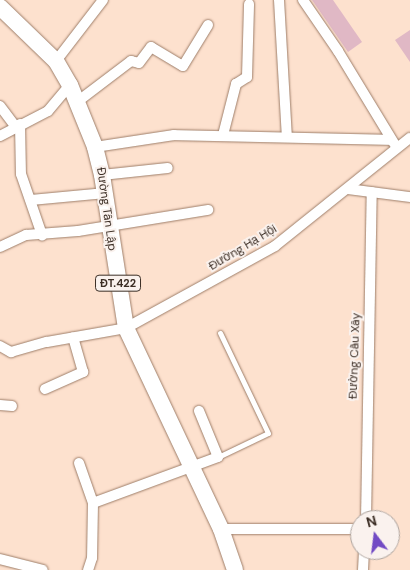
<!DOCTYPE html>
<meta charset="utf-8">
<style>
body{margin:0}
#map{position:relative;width:410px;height:570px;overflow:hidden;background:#fde1ce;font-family:"DM Sans",sans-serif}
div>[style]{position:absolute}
.building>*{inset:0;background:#e0b8c5}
.roads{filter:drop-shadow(0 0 1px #9e7e69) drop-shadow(0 0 1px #9e7e69)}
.lane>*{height:5px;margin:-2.5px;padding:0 2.5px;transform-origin:2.5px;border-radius:2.5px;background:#fff}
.street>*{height:10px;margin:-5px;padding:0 5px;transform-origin:5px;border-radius:5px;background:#fff}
.primary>*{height:16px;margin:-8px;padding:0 8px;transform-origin:8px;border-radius:8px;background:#fff}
span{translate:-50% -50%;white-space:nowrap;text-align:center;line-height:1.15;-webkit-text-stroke:4px #faf2ee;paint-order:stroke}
.shield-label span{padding:1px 4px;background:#faf2ee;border:1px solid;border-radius:4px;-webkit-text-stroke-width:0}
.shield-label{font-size:11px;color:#3c2e25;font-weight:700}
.street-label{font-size:12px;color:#3c2e25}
.north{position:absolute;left:350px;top:510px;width:50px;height:50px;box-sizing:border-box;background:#faf2ee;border:1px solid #aea49e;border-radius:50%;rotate:345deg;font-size:14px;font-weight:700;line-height:20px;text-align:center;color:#3c2e25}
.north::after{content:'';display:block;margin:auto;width:18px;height:22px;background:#724bc4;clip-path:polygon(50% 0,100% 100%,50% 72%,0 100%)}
</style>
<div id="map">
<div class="building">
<i style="clip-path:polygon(312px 0,333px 0,362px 42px,348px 52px)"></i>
<i style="clip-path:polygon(410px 30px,410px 62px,395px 40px)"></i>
</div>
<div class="roads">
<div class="lane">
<i style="left:218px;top:457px;width:55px;rotate:-25.6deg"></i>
<i style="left:268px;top:433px;width:111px;rotate:-115.6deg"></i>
</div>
<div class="street">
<i style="left:279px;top:0;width:137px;rotate:86.7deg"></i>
<i style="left:303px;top:0;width:62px;rotate:55.5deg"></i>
<i style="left:338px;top:51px;width:108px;rotate:58.7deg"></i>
<i style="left:56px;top:61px;width:77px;rotate:-52.4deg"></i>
<i style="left:77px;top:102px;width:68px;rotate:-37.2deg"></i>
<i style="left:131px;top:61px;width:8px;rotate:14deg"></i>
<i style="left:139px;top:63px;width:20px;rotate:-53deg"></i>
<i style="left:151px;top:47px;width:37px;rotate:31deg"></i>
<i style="left:183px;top:66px;width:48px;rotate:-58.6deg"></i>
<i style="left:0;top:106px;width:25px;rotate:53deg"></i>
<i style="left:20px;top:124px;width:50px;rotate:88.9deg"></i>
<i style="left:21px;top:174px;width:65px;rotate:71deg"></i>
<i style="left:223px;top:135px;width:53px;rotate:-75.7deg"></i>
<i style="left:236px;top:84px;width:13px;rotate:-32deg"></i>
<i style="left:247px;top:77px;width:73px;rotate:-88.4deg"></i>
<i style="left:0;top:136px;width:54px;rotate:-27.5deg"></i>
<i style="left:48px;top:111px;width:34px;rotate:-50deg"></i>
<i style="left:95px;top:147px;width:80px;rotate:-8.6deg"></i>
<i style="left:174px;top:135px;width:217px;rotate:1.3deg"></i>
<i style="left:102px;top:175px;width:66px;rotate:-6.1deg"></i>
<i style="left:348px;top:189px;width:63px;rotate:7.4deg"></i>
<i style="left:31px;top:200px;width:75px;rotate:-5.3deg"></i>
<i style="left:0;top:247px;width:29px;rotate:-25deg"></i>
<i style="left:26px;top:235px;width:52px;rotate:-4.4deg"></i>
<i style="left:78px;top:231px;width:132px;rotate:-9.2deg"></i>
<i style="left:0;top:346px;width:13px;rotate:29deg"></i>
<i style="left:11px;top:352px;width:37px;rotate:-16deg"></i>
<i style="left:47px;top:342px;width:80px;rotate:-10deg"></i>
<i style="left:126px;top:328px;width:170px;rotate:-28.8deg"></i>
<i style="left:275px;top:246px;width:173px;rotate:-38.7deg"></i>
<i style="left:45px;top:389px;width:42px;rotate:-24.1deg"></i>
<i style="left:83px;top:372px;width:36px;rotate:-106deg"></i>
<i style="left:0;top:405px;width:12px;rotate:5deg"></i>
<i style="left:79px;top:463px;width:42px;rotate:70.7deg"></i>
<i style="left:93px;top:503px;width:55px;rotate:91deg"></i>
<i style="left:92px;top:558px;width:13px;rotate:108deg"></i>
<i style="left:93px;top:503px;width:133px;rotate:-20.2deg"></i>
<i style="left:218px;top:457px;width:50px;rotate:-112.4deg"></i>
<i style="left:366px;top:520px;width:328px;rotate:-89deg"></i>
<i style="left:221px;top:529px;width:139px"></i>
<i style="left:0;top:559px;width:44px;rotate:14.3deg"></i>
<i style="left:363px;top:570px;width:20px;rotate:-87deg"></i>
</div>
<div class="primary">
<i style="left:0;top:7px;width:78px;rotate:44deg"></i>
<i style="left:56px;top:61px;width:28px;rotate:60deg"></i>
<i style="left:70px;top:85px;width:67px;rotate:68deg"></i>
<i style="left:95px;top:147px;width:29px;rotate:76deg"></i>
<i style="left:102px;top:175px;width:155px;rotate:81.1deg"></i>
<i style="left:126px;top:328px;width:222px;rotate:64.7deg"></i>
<i style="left:221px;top:529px;width:43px;rotate:71.1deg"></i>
</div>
</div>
<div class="shield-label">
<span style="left:118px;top:283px">ĐT.422</span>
</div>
<div class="street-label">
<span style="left:106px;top:209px;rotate:82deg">Đường Tân Lập</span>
<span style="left:243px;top:248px;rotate:-31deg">Đường Hạ Hội</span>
<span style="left:355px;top:356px;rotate:-88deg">Đường Cầu Xây</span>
</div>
<div class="north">N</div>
</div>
